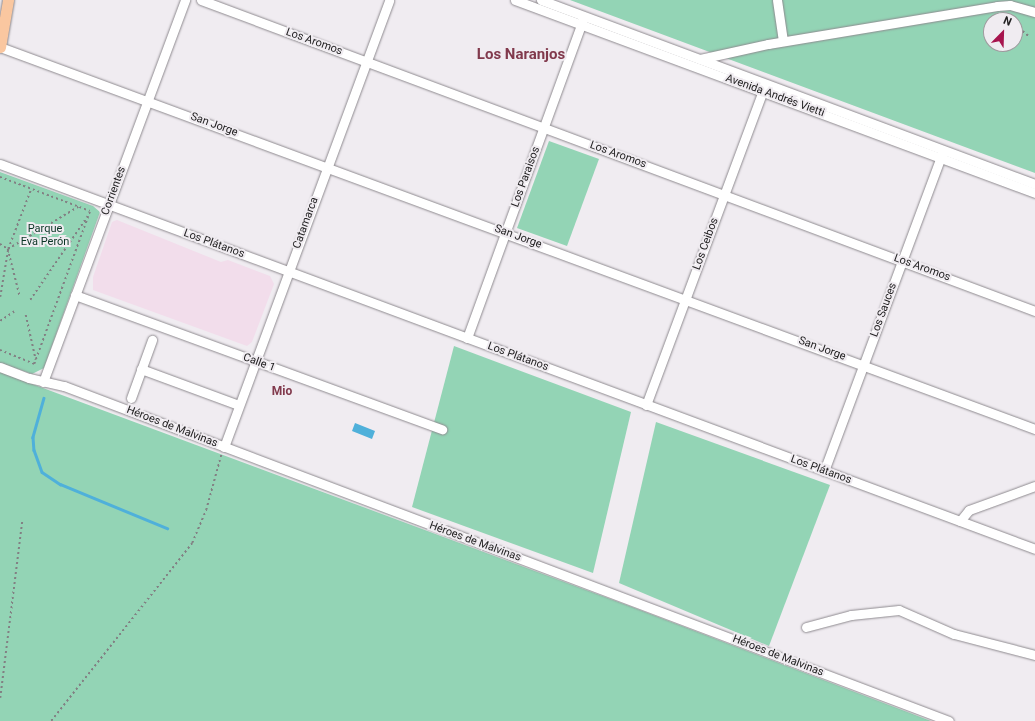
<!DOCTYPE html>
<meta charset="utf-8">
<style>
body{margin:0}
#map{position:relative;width:1035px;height:721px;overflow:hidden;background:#f0ecf1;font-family:Roboto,sans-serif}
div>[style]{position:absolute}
.commercial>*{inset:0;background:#f2ddeb}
.green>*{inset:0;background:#93d4b5}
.water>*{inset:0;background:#4fb0da}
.stream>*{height:2.5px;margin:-1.25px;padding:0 1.25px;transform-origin:1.25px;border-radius:1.25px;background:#4fb0da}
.path>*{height:1.5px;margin-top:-0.75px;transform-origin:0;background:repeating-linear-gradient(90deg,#828083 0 2px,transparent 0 5px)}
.roads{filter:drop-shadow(0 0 1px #8e8a8f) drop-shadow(0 0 1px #8e8a8f)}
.minor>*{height:9px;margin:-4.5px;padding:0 4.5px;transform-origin:4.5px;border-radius:4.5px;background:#fff}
.major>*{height:11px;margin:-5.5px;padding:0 5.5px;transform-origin:5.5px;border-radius:5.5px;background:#fac7a0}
span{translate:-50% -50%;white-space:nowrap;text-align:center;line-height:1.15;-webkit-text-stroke:4px #f0ecf1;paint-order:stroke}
.street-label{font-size:11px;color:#222122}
.park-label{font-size:11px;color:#0a3525}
.neighbourhood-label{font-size:12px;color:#81394c;font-weight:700}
.district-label{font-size:15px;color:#81394c;font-weight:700}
.north{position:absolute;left:983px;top:12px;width:40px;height:40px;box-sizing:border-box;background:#f0ecf1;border:1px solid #9e9b9e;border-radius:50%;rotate:23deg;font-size:11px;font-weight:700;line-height:16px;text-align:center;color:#222122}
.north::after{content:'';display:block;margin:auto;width:14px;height:18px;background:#a7144e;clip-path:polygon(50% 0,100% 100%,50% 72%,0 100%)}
</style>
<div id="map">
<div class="commercial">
<i style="clip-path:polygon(117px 220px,221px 262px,228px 260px,270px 276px,274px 284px,252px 342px,247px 346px,93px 290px,93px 277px,112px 222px)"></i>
</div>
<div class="green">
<i style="clip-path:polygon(evenodd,570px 0,1035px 0,1035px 173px,570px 0,991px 20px,1015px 20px,1015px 44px,991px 44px,991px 20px)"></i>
<i style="clip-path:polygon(549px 141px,599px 159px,567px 246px,517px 228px)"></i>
<i style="clip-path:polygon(0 172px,93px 206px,100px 212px,44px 368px,32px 374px,0 363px)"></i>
<i style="clip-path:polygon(454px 346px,631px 412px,593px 573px,412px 507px)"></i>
<i style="clip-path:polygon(0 372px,632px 607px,931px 721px,0 721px)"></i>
<i style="clip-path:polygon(656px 422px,830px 485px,769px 646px,619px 583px)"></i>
</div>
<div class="water">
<i style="clip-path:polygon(355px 423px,375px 431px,372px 439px,352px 431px)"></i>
</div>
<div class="stream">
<i style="left:44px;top:398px;width:41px;rotate:105.8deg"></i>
<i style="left:33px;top:437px;width:13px;rotate:86deg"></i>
<i style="left:34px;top:450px;width:23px;rotate:70deg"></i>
<i style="left:42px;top:472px;width:22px;rotate:34deg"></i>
<i style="left:60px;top:484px;width:116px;rotate:22.4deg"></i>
</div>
<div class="path">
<i style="left:1002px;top:14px;width:9px;rotate:41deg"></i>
<i style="left:1015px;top:25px;width:19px;rotate:39deg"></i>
<i style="left:0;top:177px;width:96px;rotate:20.7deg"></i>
<i style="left:0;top:244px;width:9px;rotate:32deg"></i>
<i style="left:8px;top:249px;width:49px;rotate:76deg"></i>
<i style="left:8px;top:249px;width:82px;rotate:-31deg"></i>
<i style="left:0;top:297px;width:49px;rotate:-80.5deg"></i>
<i style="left:8px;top:249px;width:64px;rotate:-69deg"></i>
<i style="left:30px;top:300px;width:104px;rotate:-55.5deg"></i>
<i style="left:26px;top:315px;width:46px;rotate:77.5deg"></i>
<i style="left:0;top:321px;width:18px;rotate:-34deg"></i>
<i style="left:0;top:350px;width:37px;rotate:22deg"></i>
<i style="left:34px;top:364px;width:163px;rotate:-69.9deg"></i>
<i style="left:0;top:698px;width:178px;rotate:-82.9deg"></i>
<i style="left:51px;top:721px;width:227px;rotate:-51.6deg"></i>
<i style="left:192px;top:543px;width:36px;rotate:-67deg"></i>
<i style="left:206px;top:510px;width:57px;rotate:-74.7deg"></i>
</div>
<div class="roads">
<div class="minor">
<i style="left:201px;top:0;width:890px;rotate:20.45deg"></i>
<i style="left:515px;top:0;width:555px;rotate:20.36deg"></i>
<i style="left:541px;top:0;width:527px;rotate:20.43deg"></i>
<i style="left:777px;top:0;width:41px;rotate:81.7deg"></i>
<i style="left:0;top:47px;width:1103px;rotate:20.26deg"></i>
<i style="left:700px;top:59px;width:70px;rotate:-12.4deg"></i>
<i style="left:768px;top:44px;width:232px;rotate:-9.4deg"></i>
<i style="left:997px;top:6px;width:13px;rotate:-4deg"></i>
<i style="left:1010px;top:5px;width:26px;rotate:16deg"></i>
<i style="left:0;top:164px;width:1104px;rotate:20.4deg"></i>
<i style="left:75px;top:295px;width:391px;rotate:20.1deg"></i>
<i style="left:467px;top:338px;width:339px;rotate:-70deg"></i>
<i style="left:0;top:367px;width:31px;rotate:21deg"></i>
<i style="left:29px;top:378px;width:36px;rotate:13deg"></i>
<i style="left:64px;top:386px;width:946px;rotate:20.73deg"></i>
<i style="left:141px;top:369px;width:104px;rotate:20.2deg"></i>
<i style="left:43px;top:382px;width:408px;rotate:-69.6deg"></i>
<i style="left:131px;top:398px;width:62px;rotate:-70.1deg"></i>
<i style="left:646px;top:405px;width:339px;rotate:-69.6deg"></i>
<i style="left:224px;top:447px;width:476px;rotate:-69.7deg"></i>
<i style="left:824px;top:471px;width:339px;rotate:-69.6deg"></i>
<i style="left:960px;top:521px;width:14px;rotate:-51deg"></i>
<i style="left:969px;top:510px;width:70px;rotate:-20deg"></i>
<i style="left:806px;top:627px;width:47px;rotate:-14.9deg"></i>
<i style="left:851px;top:615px;width:48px;rotate:-5.9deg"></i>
<i style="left:899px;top:610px;width:60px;rotate:23.6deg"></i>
<i style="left:954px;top:634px;width:84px;rotate:14.5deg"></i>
</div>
<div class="major">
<i style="left:0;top:47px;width:48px;rotate:-80.3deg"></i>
</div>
</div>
<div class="street-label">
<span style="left:314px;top:42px;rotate:20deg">Los Aromos</span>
<span style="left:775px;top:96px;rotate:20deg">Avenida Andrés Vietti</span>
<span style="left:214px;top:125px;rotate:20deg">San Jorge</span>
<span style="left:618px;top:155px;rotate:20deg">Los Aromos</span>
<span style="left:526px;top:177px;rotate:-70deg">Los Paraisos</span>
<span style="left:114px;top:191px;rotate:-70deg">Corrientes</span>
<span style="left:306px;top:223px;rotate:-70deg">Catamarca</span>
<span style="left:518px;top:237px;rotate:20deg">San Jorge</span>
<span style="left:214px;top:244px;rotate:20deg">Los Plátanos</span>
<span style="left:706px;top:244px;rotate:-70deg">Los Ceibos</span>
<span style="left:922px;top:268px;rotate:20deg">Los Aromos</span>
<span style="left:884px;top:310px;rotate:-70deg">Los Sauces</span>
<span style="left:822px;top:349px;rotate:20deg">San Jorge</span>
<span style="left:518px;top:357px;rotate:20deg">Los Plátanos</span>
<span style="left:259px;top:363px;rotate:20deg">Calle 1</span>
<span style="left:172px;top:427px;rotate:21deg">Héroes de Malvinas</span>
<span style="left:821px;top:470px;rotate:20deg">Los Plátanos</span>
<span style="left:475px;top:542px;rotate:20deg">Héroes de Malvinas</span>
<span style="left:778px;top:656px;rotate:21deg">Héroes de Malvinas</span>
</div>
<div class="park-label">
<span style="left:45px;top:236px">Parque<br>Eva Perón</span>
</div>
<div class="neighbourhood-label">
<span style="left:282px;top:392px">Mio</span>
</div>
<div class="district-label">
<span style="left:521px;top:55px">Los Naranjos</span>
</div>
<div class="north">N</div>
</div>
